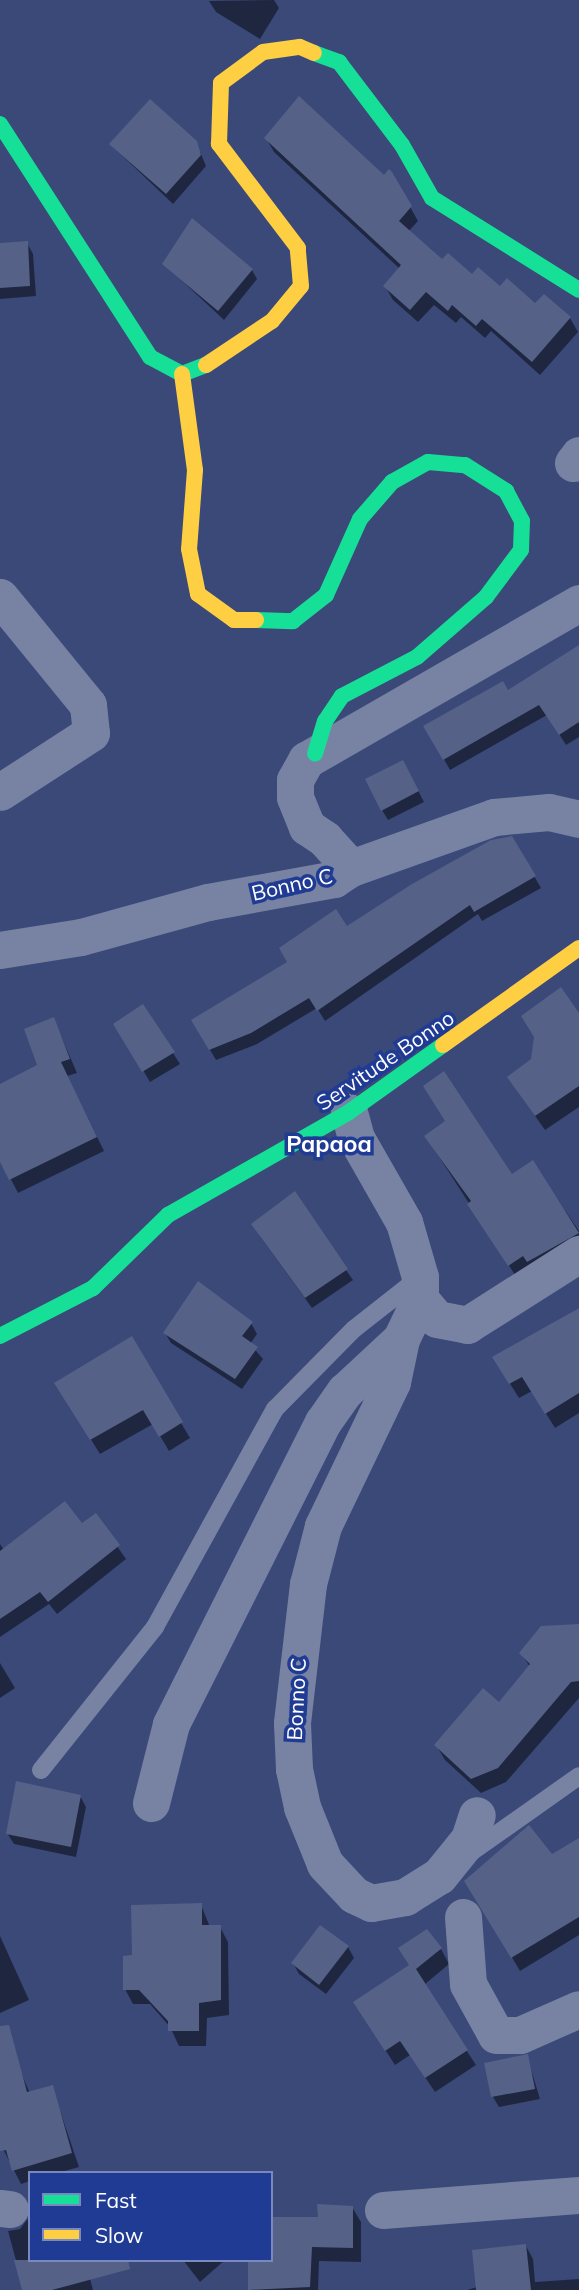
<!DOCTYPE html>
<style>
body{margin:0}
#map{position:relative;width:579px;height:2290px;overflow:hidden;background:#3b4979;font-family:Mulish,sans-serif}
div>[style]{position:absolute}
.shadow>*{inset:0;background:#0007}
.building>*{inset:0;background:#556187}
.lane>*{height:18px;margin:-9px;padding:0 9px;transform-origin:9px;border-radius:9px;background:#7883a4}
.street>*{height:37px;margin:-18.5px;padding:0 18.5px;transform-origin:18.5px;border-radius:18.5px;background:#7883a4}
.fast>*{height:16px;margin:-8px;padding:0 8px;transform-origin:8px;border-radius:8px;background:#16e098}
.slow>*{height:16px;margin:-8px;padding:0 8px;transform-origin:8px;border-radius:8px;background:#ffcf43}
span{translate:-50% -50%;white-space:nowrap;text-align:center;line-height:1.15;-webkit-text-stroke:7px #203b94;paint-order:stroke}
.street-label{font-size:21px;color:#fff}
.neighbourhood-label{font-size:23px;color:#fff;font-weight:700}
.legend{position:absolute;left:28px;top:2171px;width:245px;height:91px;box-sizing:border-box;background:#203b94;border:2px solid #7989bf;margin:0;padding:9px 12px;list-style:none;font-size:21px;color:#fff}
.legend li{display:flex;align-items:center;gap:14px;height:35px}
.legend b{width:35px;border:2px solid #7989bf}
</style>
<div id="map">
<div class="shadow">
<i style="clip-path:polygon(274px 0,279px 8px,260px 39px,216px 12px,209px 1px)"></i>
<i style="clip-path:polygon(266px 138px,384px 177px,391px 173px,418px 221px,408px 232px,442px 262px,570px 318px,578px 332px,540px 375px,491px 331px,485px 338px,461px 317px,456px 323px,434px 305px,418px 322px,393px 300px,385px 286px,400px 269px,274px 152px)"></i>
<i style="clip-path:polygon(196px 142px,206px 166px,173px 204px,111px 145px)"></i>
<i style="clip-path:polygon(27px 243px,33px 254px,36px 296px,0 299px,0 245px)"></i>
<i style="clip-path:polygon(164px 264px,252px 270px,257px 279px,224px 320px)"></i>
<i style="clip-path:polygon(579px 649px,579px 737px,566px 745px,547px 715px,450px 770px,426px 727px,507px 693px)"></i>
<i style="clip-path:polygon(409px 773px,424px 802px,388px 820px,382px 810px)"></i>
<i style="clip-path:polygon(512px 838px,541px 888px,482px 921px,478px 914px,325px 1021px,317px 1008px,257px 1044px,216px 1060px,193px 1021px)"></i>
<i style="clip-path:polygon(143px 1006px,180px 1064px,150px 1082px,116px 1024px)"></i>
<i style="clip-path:polygon(579px 1016px,579px 1107px,545px 1130px,518px 1092px,533px 1060px)"></i>
<i style="clip-path:polygon(54px 1020px,77px 1073px,67px 1076px,104px 1151px,18px 1193px,0 1158px,0 1086px,40px 1066px)"></i>
<i style="clip-path:polygon(447px 1122px,511px 1176px,532px 1162px,579px 1231px,579px 1248px,517px 1278px,434px 1149px)"></i>
<i style="clip-path:polygon(259px 1235px,346px 1270px,353px 1280px,312px 1308px)"></i>
<i style="clip-path:polygon(579px 1308px,579px 1413px,555px 1428px,532px 1391px,519px 1398px,494px 1358px)"></i>
<i style="clip-path:polygon(251px 1323px,257px 1334px,250px 1344px,263px 1359px,242px 1389px,171px 1343px,165px 1333px)"></i>
<i style="clip-path:polygon(131px 1339px,190px 1438px,169px 1451px,153px 1424px,100px 1454px,65px 1398px)"></i>
<i style="clip-path:polygon(95px 1515px,126px 1559px,57px 1614px,49px 1604px,0 1637px,0 1544px,4px 1550px,81px 1525px)"></i>
<i style="clip-path:polygon(579px 1625px,579px 1698px,506px 1782px,481px 1793px,445px 1760px,436px 1745px,499px 1704px,530px 1667px,521px 1653px)"></i>
<i style="clip-path:polygon(0 1663px,15px 1688px,0 1698px)"></i>
<i style="clip-path:polygon(80px 1796px,86px 1807px,76px 1857px,14px 1844px,7px 1833px)"></i>
<i style="clip-path:polygon(579px 1840px,579px 1935px,520px 1971px,467px 1881px,552px 1857px)"></i>
<i style="clip-path:polygon(201px 1905px,210px 1927px,220px 1927px,228px 1942px,229px 2015px,207px 2018px,206px 2046px,179px 2046px,170px 2027px,150px 2004px,133px 2004px,125px 1989px,134px 1956px)"></i>
<i style="clip-path:polygon(0 1936px,29px 2000px,0 2013px)"></i>
<i style="clip-path:polygon(348px 1947px,354px 1958px,326px 1994px,299px 1974px,293px 1963px)"></i>
<i style="clip-path:polygon(441px 1949px,449px 1964px,424px 1985px,476px 2065px,435px 2092px,410px 2055px,395px 2065px,364px 2017px,411px 1966px)"></i>
<i style="clip-path:polygon(527px 2056px,540px 2099px,499px 2107px,493px 2097px)"></i>
<i style="clip-path:polygon(20px 2071px,30px 2093px,52px 2087px,79px 2167px,58px 2173px,30px 2173px,30px 2181px,21px 2184px,0 2143px,0 2076px)"></i>
<i style="clip-path:polygon(352px 2207px,361px 2222px,361px 2262px,319px 2261px,318px 2290px,250px 2290px,250px 2260px,271px 2260px,319px 2219px)"></i>
<i style="clip-path:polygon(30px 2216px,30px 2260px,85px 2260px,93px 2290px,24px 2290px,8px 2231px,20px 2229px)"></i>
<i style="clip-path:polygon(526px 2246px,533px 2259px,535px 2282px,579px 2279px,579px 2290px,467px 2290px,477px 2287px)"></i>
<i style="clip-path:polygon(183px 2260px,225px 2260px,200px 2282px)"></i>
</div>
<div class="building">
<i style="clip-path:polygon(299px 96px,384px 175px,389px 169px,392px 172px,412px 206px,399px 221px,442px 259px,448px 253px,472px 274px,478px 267px,500px 286px,507px 278px,535px 303px,544px 294px,571px 317px,532px 362px,482px 319px,476px 326px,452px 305px,448px 311px,426px 292px,410px 310px,383px 286px,401px 265px,264px 138px)"></i>
<i style="clip-path:polygon(150px 99px,197px 141px,201px 155px,166px 194px,109px 144px)"></i>
<i style="clip-path:polygon(192px 218px,253px 269px,218px 311px,162px 264px)"></i>
<i style="clip-path:polygon(28px 241px,30px 286px,0 288px,0 243px)"></i>
<i style="clip-path:polygon(579px 645px,579px 722px,559px 735px,539px 705px,443px 760px,423px 726px,503px 681px,508px 690px)"></i>
<i style="clip-path:polygon(403px 760px,419px 791px,381px 811px,365px 779px)"></i>
<i style="clip-path:polygon(512px 836px,536px 876px,474px 912px,470px 905px,317px 1011px,309px 998px,251px 1033px,209px 1050px,191px 1020px,287px 962px,279px 948px,336px 909px,347px 926px,412px 884px,491px 840px)"></i>
<i style="clip-path:polygon(561px 987px,579px 1013px,579px 1086px,535px 1116px,507px 1077px,531px 1059px,534px 1037px,521px 1016px)"></i>
<i style="clip-path:polygon(143px 1004px,175px 1052px,142px 1072px,113px 1024px)"></i>
<i style="clip-path:polygon(54px 1017px,70px 1059px,61px 1062px,97px 1137px,9px 1180px,0 1162px,0 1084px,37px 1065px,24px 1029px)"></i>
<i style="clip-path:polygon(444px 1071px,512px 1174px,533px 1160px,579px 1233px,527px 1262px,523px 1256px,508px 1266px,467px 1204px,471px 1201px,424px 1136px,445px 1121px,423px 1086px)"></i>
<i style="clip-path:polygon(295px 1191px,348px 1269px,305px 1298px,251px 1224px)"></i>
<i style="clip-path:polygon(198px 1281px,253px 1322px,242px 1336px,258px 1347px,235px 1379px,163px 1333px)"></i>
<i style="clip-path:polygon(579px 1308px,579px 1393px,545px 1414px,522px 1377px,509px 1384px,492px 1357px)"></i>
<i style="clip-path:polygon(132px 1336px,183px 1422px,159px 1437px,143px 1410px,90px 1440px,54px 1383px)"></i>
<i style="clip-path:polygon(65px 1501px,82px 1523px,96px 1513px,120px 1545px,48px 1602px,40px 1592px,0 1619px,0 1551px)"></i>
<i style="clip-path:polygon(579px 1624px,579px 1681px,571px 1682px,498px 1768px,471px 1779px,434px 1745px,483px 1688px,499px 1702px,530px 1664px,519px 1653px,541px 1626px)"></i>
<i style="clip-path:polygon(16px 1781px,81px 1795px,71px 1847px,6px 1834px)"></i>
<i style="clip-path:polygon(529px 1825px,552px 1854px,579px 1838px,579px 1917px,511px 1958px,464px 1881px)"></i>
<i style="clip-path:polygon(202px 1903px,202px 1925px,221px 1925px,221px 2000px,199px 2003px,199px 2031px,168px 2031px,168px 2021px,139px 1990px,123px 1990px,123px 1956px,132px 1955px,131px 1905px)"></i>
<i style="clip-path:polygon(320px 1925px,349px 1946px,319px 1985px,291px 1963px)"></i>
<i style="clip-path:polygon(427px 1929px,442px 1948px,416px 1969px,468px 2050px,425px 2078px,400px 2041px,385px 2051px,353px 2002px,409px 1965px,398px 1948px)"></i>
<i style="clip-path:polygon(9px 2025px,27px 2092px,53px 2085px,72px 2153px,12px 2171px,6px 2150px,0 2151px,0 2026px)"></i>
<i style="clip-path:polygon(528px 2054px,535px 2089px,491px 2097px,484px 2063px)"></i>
<i style="clip-path:polygon(317px 2204px,353px 2206px,353px 2248px,312px 2247px,310px 2287px,248px 2290px,248px 2260px,271px 2260px,271px 2217px,318px 2217px)"></i>
<i style="clip-path:polygon(526px 2244px,531px 2290px,476px 2290px,472px 2250px)"></i>
<i style="clip-path:polygon(14px 2260px,128px 2260px,130px 2269px,52px 2290px,22px 2290px)"></i>
</div>
<div class="lane">
<i style="left:41px;top:1770px;width:183px;rotate:-51.4deg"></i>
<i style="left:155px;top:1627px;width:249px;rotate:-61.2deg"></i>
<i style="left:275px;top:1409px;width:112px;rotate:-45.4deg"></i>
<i style="left:354px;top:1329px;width:84px;rotate:-38.2deg"></i>
<i style="left:470px;top:1853px;width:133px;rotate:-35.2deg"></i>
</div>
<div class="street">
<i style="left:573px;top:463px;width:10px;rotate:-53deg"></i>
<i style="left:0;top:597px;width:139px;rotate:50.8deg"></i>
<i style="left:88px;top:705px;width:28px;rotate:84deg"></i>
<i style="left:91px;top:733px;width:108px;rotate:147deg"></i>
<i style="left:351px;top:868px;width:39px;rotate:-132deg"></i>
<i style="left:325px;top:839px;width:22px;rotate:-146deg"></i>
<i style="left:307px;top:827px;width:32px;rotate:-112deg"></i>
<i style="left:295px;top:797px;width:17px;rotate:-90deg"></i>
<i style="left:295px;top:780px;width:23px;rotate:-61deg"></i>
<i style="left:306px;top:760px;width:315px;rotate:-29.9deg"></i>
<i style="left:0;top:950px;width:82px;rotate:-9.1deg"></i>
<i style="left:81px;top:937px;width:132px;rotate:-15.4deg"></i>
<i style="left:208px;top:902px;width:128px;rotate:-10.3deg"></i>
<i style="left:334px;top:879px;width:20px;rotate:-33deg"></i>
<i style="left:351px;top:868px;width:152px;rotate:-19.6deg"></i>
<i style="left:494px;top:817px;width:55px;rotate:-5.2deg"></i>
<i style="left:549px;top:812px;width:31px;rotate:13deg"></i>
<i style="left:349px;top:1112px;width:27px;rotate:75deg"></i>
<i style="left:356px;top:1138px;width:97px;rotate:60.3deg"></i>
<i style="left:404px;top:1222px;width:57px;rotate:73.8deg"></i>
<i style="left:420px;top:1277px;width:22px;rotate:90deg"></i>
<i style="left:420px;top:1299px;width:26px;rotate:50deg"></i>
<i style="left:437px;top:1319px;width:31px;rotate:11deg"></i>
<i style="left:467px;top:1325px;width:133px;rotate:-32.4deg"></i>
<i style="left:401px;top:1339px;width:44px;rotate:101.8deg"></i>
<i style="left:392px;top:1382px;width:160px;rotate:115.6deg"></i>
<i style="left:323px;top:1526px;width:60px;rotate:104.5deg"></i>
<i style="left:308px;top:1584px;width:140px;rotate:96.6deg"></i>
<i style="left:292px;top:1723px;width:46px;rotate:87.5deg"></i>
<i style="left:294px;top:1769px;width:39px;rotate:78deg"></i>
<i style="left:302px;top:1807px;width:61px;rotate:68deg"></i>
<i style="left:325px;top:1864px;width:42px;rotate:46.9deg"></i>
<i style="left:354px;top:1895px;width:19px;rotate:25deg"></i>
<i style="left:371px;top:1903px;width:35px;rotate:-10deg"></i>
<i style="left:405px;top:1897px;width:40px;rotate:-32deg"></i>
<i style="left:439px;top:1876px;width:48px;rotate:-51deg"></i>
<i style="left:469px;top:1839px;width:25px;rotate:-72deg"></i>
<i style="left:151px;top:1803px;width:81px;rotate:-75.8deg"></i>
<i style="left:171px;top:1724px;width:338px;rotate:-63.3deg"></i>
<i style="left:323px;top:1422px;width:38px;rotate:-55deg"></i>
<i style="left:345px;top:1391px;width:76px;rotate:-42.9deg"></i>
<i style="left:401px;top:1339px;width:44px;rotate:-64.6deg"></i>
<i style="left:463px;top:1917px;width:67px;rotate:85.7deg"></i>
<i style="left:468px;top:1984px;width:58px;rotate:61.2deg"></i>
<i style="left:496px;top:2035px;width:24px"></i>
<i style="left:520px;top:2035px;width:64px;rotate:-23.8deg"></i>
<i style="left:0;top:2208px;width:10px;rotate:6deg"></i>
<i style="left:383px;top:2210px;width:197px;rotate:-4.4deg"></i>
</div>
<div class="fast">
<i style="left:314px;top:53px;width:27px;rotate:20deg"></i>
<i style="left:339px;top:62px;width:104px;rotate:52.8deg"></i>
<i style="left:402px;top:145px;width:61px;rotate:60.5deg"></i>
<i style="left:432px;top:198px;width:173px;rotate:32deg"></i>
<i style="left:0;top:124px;width:277px;rotate:57.2deg"></i>
<i style="left:150px;top:357px;width:36px;rotate:28deg"></i>
<i style="left:182px;top:374px;width:26px;rotate:-21deg"></i>
<i style="left:256px;top:620px;width:37px;rotate:2deg"></i>
<i style="left:293px;top:621px;width:42px;rotate:-38.2deg"></i>
<i style="left:326px;top:595px;width:83px;rotate:-65.9deg"></i>
<i style="left:360px;top:519px;width:49px;rotate:-49.1deg"></i>
<i style="left:392px;top:482px;width:41px;rotate:-29.1deg"></i>
<i style="left:428px;top:462px;width:37px;rotate:5deg"></i>
<i style="left:465px;top:465px;width:49px;rotate:32.4deg"></i>
<i style="left:506px;top:491px;width:34px;rotate:62deg"></i>
<i style="left:522px;top:521px;width:29px;rotate:92deg"></i>
<i style="left:521px;top:550px;width:59px;rotate:126.7deg"></i>
<i style="left:486px;top:597px;width:91px;rotate:139deg"></i>
<i style="left:417px;top:657px;width:85px;rotate:152.5deg"></i>
<i style="left:342px;top:696px;width:30px;rotate:124deg"></i>
<i style="left:325px;top:721px;width:34px;rotate:107deg"></i>
<i style="left:0;top:1336px;width:105px;rotate:-27.3deg"></i>
<i style="left:93px;top:1288px;width:105px;rotate:-44.2deg"></i>
<i style="left:168px;top:1215px;width:208px;rotate:-29.6deg"></i>
<i style="left:349px;top:1112px;width:115px;rotate:-35.5deg"></i>
</div>
<div class="slow">
<i style="left:206px;top:365px;width:79px;rotate:-33.7deg"></i>
<i style="left:272px;top:321px;width:45px;rotate:-50.4deg"></i>
<i style="left:301px;top:286px;width:38px;rotate:-95deg"></i>
<i style="left:298px;top:248px;width:131px;rotate:-127.2deg"></i>
<i style="left:219px;top:144px;width:61px;rotate:-88.1deg"></i>
<i style="left:221px;top:83px;width:52px;rotate:-36.4deg"></i>
<i style="left:263px;top:52px;width:37px;rotate:-8deg"></i>
<i style="left:300px;top:47px;width:15px;rotate:23deg"></i>
<i style="left:182px;top:374px;width:97px;rotate:82.3deg"></i>
<i style="left:195px;top:470px;width:79px;rotate:94.3deg"></i>
<i style="left:189px;top:549px;width:46px;rotate:78.7deg"></i>
<i style="left:198px;top:594px;width:44px;rotate:35.8deg"></i>
<i style="left:234px;top:620px;width:22px"></i>
<i style="left:443px;top:1045px;width:167px;rotate:-35.5deg"></i>
</div>
<div class="street-label">
<span style="left:292px;top:884px;rotate:-13deg">Bonno C</span>
<span style="left:385px;top:1060px;rotate:-34deg">Servitude Bonno</span>
<span style="left:296px;top:1699px;rotate:-87deg">Bonno C</span>
</div>
<div class="neighbourhood-label">
<span style="left:329px;top:1144px">Papaoa</span>
</div>
<ul class="legend">
<li><b style="height:9px;background:#16e098"></b>Fast</li>
<li><b style="height:9px;background:#ffcf43"></b>Slow</li>
</ul>
</div>
